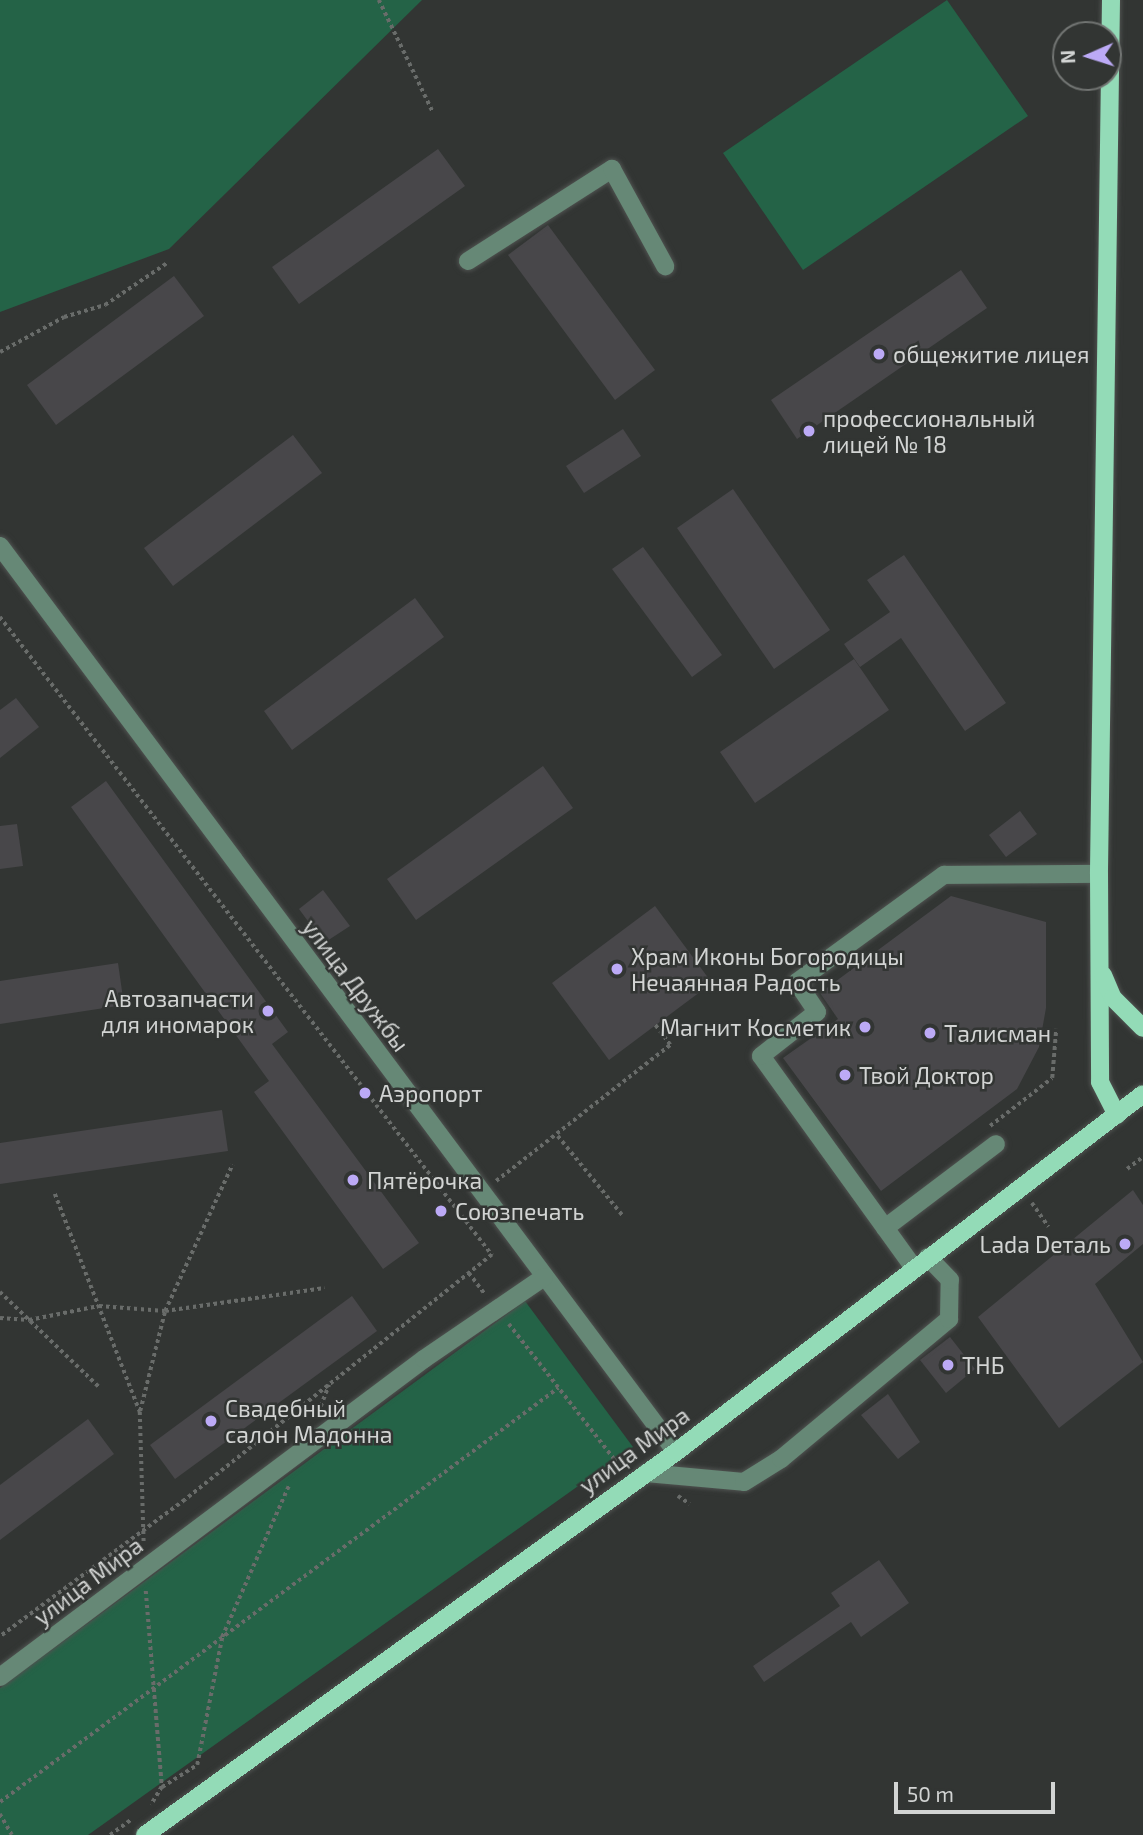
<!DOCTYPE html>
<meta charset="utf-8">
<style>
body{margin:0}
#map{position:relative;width:1143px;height:1835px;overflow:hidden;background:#323533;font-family:"Exo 2",sans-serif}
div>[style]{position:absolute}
.green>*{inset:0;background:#246347}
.building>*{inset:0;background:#48474a}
.path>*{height:3.5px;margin-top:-1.75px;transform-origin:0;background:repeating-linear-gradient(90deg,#696c6a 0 3.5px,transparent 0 7px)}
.roads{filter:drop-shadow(0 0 2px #4f5250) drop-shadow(0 0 2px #4f5250)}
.minor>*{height:18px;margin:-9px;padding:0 9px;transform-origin:9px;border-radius:9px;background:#668876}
.major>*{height:18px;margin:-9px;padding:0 9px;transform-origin:9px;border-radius:9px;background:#93dbb7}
.dots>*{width:19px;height:19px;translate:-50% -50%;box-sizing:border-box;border:4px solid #323533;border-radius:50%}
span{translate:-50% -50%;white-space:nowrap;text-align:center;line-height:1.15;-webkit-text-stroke:5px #323533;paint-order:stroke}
.poi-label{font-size:23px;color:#d2d4d3}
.left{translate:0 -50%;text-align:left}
.right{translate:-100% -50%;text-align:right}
.street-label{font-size:23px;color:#d2d4d3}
.north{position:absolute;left:1052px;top:21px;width:70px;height:70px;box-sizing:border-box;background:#323533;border:2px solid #727573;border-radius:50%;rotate:267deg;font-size:19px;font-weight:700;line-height:28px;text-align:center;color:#d2d4d3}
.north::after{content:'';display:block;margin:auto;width:24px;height:32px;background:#bcaaf6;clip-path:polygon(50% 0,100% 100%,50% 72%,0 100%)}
.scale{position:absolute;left:894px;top:1782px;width:161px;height:32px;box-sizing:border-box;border:4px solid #d2d4d3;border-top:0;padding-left:9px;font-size:21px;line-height:24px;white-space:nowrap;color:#d2d4d3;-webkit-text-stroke:5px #323533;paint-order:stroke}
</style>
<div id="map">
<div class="green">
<i style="clip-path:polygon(0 0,422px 0,169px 249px,0 312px)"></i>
<i style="clip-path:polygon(947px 0,1028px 116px,803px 270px,723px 153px)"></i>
<i style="clip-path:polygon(525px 1301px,633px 1447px,88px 1835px,0 1835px,0 1688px)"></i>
</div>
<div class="building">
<i style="clip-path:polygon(438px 149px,465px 186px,299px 304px,272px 267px)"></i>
<i style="clip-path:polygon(548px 225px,655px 370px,615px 400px,508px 255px)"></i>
<i style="clip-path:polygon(961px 270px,987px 308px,797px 439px,771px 400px)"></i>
<i style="clip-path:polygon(174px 276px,204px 316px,56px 425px,27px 385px)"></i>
<i style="clip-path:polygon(623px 429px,641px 456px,584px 493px,566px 466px)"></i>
<i style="clip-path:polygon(293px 435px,322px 473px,173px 586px,144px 548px)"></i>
<i style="clip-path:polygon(733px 489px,830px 630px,774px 669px,677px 528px)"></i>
<i style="clip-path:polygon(643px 547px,722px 655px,692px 677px,612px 569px)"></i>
<i style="clip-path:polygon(904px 555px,1006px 703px,965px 731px,901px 638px,860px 667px,844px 644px,890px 612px,867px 580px)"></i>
<i style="clip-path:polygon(415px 598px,444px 637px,292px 750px,264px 711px)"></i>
<i style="clip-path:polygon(854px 659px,889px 710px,755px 803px,720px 752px)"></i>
<i style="clip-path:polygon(16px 698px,39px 727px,0 758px,0 710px)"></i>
<i style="clip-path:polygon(543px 766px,573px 808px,416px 920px,387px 879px)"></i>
<i style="clip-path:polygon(106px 781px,288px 1032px,272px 1044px,419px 1243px,383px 1269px,254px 1092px,269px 1081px,71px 807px)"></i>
<i style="clip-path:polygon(1020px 811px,1037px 834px,1006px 857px,989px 835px)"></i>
<i style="clip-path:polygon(17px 824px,23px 866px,0 869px,0 826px)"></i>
<i style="clip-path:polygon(323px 890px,350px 926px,324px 943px,299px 909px)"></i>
<i style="clip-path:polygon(951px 896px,1046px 922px,1046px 1008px,1039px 1047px,1017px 1089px,881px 1191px,783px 1058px,838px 1019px,820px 993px)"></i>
<i style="clip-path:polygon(655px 906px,712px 983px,609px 1060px,552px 983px)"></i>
<i style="clip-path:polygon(118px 963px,124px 1005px,0 1024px,0 981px)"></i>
<i style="clip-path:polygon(222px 1110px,228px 1151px,0 1184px,0 1143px)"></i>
<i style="clip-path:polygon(1133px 1190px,1143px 1205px,1143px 1244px,1095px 1284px,1143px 1362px,1059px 1428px,978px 1317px)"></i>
<i style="clip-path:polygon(352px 1296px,377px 1331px,175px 1479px,150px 1445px)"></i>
<i style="clip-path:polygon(950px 1337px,975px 1369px,946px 1393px,920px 1360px)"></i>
<i style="clip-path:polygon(888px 1394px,920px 1442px,898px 1459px,861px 1415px)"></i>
<i style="clip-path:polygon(88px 1419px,114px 1454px,0 1540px,0 1485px)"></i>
<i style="clip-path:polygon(879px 1560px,909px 1603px,861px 1637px,851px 1622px,764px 1682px,753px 1666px,840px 1606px,831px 1593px)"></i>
</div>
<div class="path">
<i style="left:379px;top:0;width:124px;rotate:64.3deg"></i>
<i style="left:0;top:352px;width:73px;rotate:-28.7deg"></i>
<i style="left:64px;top:317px;width:43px;rotate:-16.3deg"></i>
<i style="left:105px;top:305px;width:75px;rotate:-34.1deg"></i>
<i style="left:0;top:617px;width:806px;rotate:52.36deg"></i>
<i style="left:492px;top:1255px;width:393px;rotate:141.4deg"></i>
<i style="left:185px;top:1500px;width:230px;rotate:143.5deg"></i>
<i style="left:990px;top:1126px;width:78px;rotate:-37.7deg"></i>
<i style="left:1052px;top:1078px;width:49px;rotate:-85.3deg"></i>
<i style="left:558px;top:1136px;width:103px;rotate:50.9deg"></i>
<i style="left:1127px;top:1169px;width:20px;rotate:-37deg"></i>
<i style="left:496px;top:1181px;width:221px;rotate:-38deg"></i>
<i style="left:670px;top:1045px;width:25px;rotate:-127deg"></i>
<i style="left:55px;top:1194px;width:234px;rotate:68.7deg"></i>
<i style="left:140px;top:1412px;width:133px;rotate:88.3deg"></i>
<i style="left:1032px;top:1203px;width:29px;rotate:55deg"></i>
<i style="left:469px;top:1273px;width:26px;rotate:53deg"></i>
<i style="left:0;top:1292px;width:137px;rotate:43.8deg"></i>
<i style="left:0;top:1318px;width:29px;rotate:4deg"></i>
<i style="left:29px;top:1320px;width:71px;rotate:-11.3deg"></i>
<i style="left:99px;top:1306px;width:66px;rotate:4.3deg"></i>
<i style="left:165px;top:1311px;width:161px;rotate:-8.2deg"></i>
<i style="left:509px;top:1324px;width:171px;rotate:52.1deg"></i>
<i style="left:614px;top:1459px;width:14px;rotate:25deg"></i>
<i style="left:140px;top:1411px;width:103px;rotate:-76deg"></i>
<i style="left:165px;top:1311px;width:161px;rotate:-65.3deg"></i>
<i style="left:318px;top:1413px;width:30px;rotate:-69deg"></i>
<i style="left:678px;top:1496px;width:14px;rotate:34deg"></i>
<i style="left:146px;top:1591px;width:197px;rotate:85.3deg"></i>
<i style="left:162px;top:1787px;width:21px;rotate:121deg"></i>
<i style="left:162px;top:1787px;width:41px;rotate:-32.2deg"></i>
<i style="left:197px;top:1765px;width:130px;rotate:-78.9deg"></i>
<i style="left:222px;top:1637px;width:166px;rotate:-66.2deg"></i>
<i style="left:0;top:1802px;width:695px;rotate:-36.57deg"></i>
<i style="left:0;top:1814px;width:24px;rotate:60deg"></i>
<i style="left:110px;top:1835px;width:26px;rotate:-36deg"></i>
</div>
<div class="roads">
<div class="minor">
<i style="left:468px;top:261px;width:171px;rotate:-32.6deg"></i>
<i style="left:612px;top:169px;width:111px;rotate:61.3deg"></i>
<i style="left:0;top:546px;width:1130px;rotate:53.27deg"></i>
<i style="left:885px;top:1228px;width:139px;rotate:-37.1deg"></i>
<i style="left:914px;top:1268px;width:261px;rotate:-125.8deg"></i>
<i style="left:761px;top:1056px;width:71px;rotate:-38.2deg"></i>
<i style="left:817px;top:1012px;width:36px;rotate:-124deg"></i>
<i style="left:797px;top:982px;width:182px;rotate:-36.1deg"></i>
<i style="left:944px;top:875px;width:155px;rotate:-0.4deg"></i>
<i style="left:646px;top:1473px;width:98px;rotate:5.2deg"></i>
<i style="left:744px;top:1482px;width:44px;rotate:-31.9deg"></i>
<i style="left:781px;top:1459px;width:219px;rotate:-39.8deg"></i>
<i style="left:949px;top:1319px;width:39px;rotate:-89deg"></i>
<i style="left:950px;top:1280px;width:32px;rotate:-134deg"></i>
<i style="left:0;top:1677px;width:530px;rotate:-36.87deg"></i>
<i style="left:424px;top:1359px;width:145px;rotate:-34.3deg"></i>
</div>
<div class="major">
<i style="left:1111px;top:0;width:874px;rotate:90.79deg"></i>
<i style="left:1099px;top:874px;width:208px;rotate:89.7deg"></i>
<i style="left:1100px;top:1082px;width:37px;rotate:63deg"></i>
<i style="left:1103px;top:975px;width:25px;rotate:67deg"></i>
<i style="left:1113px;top:998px;width:42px;rotate:45deg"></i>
<i style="left:145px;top:1835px;width:655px;rotate:-35.8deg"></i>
<i style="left:676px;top:1452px;width:588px;rotate:-37.47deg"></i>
</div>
</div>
<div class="dots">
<i style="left:879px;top:354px;background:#bcaaf6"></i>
<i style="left:809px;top:431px;background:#bcaaf6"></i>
<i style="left:617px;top:969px;background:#bcaaf6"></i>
<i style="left:268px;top:1011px;background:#bcaaf6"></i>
<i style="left:865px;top:1027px;background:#bcaaf6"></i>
<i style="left:930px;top:1033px;background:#bcaaf6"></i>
<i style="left:845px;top:1075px;background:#bcaaf6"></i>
<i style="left:365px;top:1093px;background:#bcaaf6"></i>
<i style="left:353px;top:1180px;background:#bcaaf6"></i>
<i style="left:441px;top:1211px;background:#bcaaf6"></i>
<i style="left:1125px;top:1244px;background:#bcaaf6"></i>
<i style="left:948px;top:1365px;background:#bcaaf6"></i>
<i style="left:211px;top:1421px;background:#bcaaf6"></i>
</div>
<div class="poi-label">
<span class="left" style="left:893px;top:354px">общежитие лицея</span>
<span class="left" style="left:823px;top:431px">профессиональный<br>лицей № 18</span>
<span class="left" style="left:631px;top:969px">Храм Иконы Богородицы<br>Нечаянная Радость</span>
<span class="right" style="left:254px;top:1011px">Автозапчасти<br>для иномарок</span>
<span class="right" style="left:851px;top:1027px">Магнит Косметик</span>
<span class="left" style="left:944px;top:1033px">Талисман</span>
<span class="left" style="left:859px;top:1075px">Твой Доктор</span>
<span class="left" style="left:379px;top:1093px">Аэропорт</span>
<span class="left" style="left:367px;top:1180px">Пятёрочка</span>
<span class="left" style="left:455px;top:1211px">Союзпечать</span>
<span class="right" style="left:1111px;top:1244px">Lada Dеталь</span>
<span class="left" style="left:962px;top:1365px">ТНБ</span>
<span class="left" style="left:225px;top:1421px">Свадебный<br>салон Мадонна</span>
</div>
<div class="street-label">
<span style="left:356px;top:985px;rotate:53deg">улица Дружбы</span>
<span style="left:634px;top:1450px;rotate:-36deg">улица Мира</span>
<span style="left:88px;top:1581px;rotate:-37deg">улица Мира</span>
</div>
<div class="north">N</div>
<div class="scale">50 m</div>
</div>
